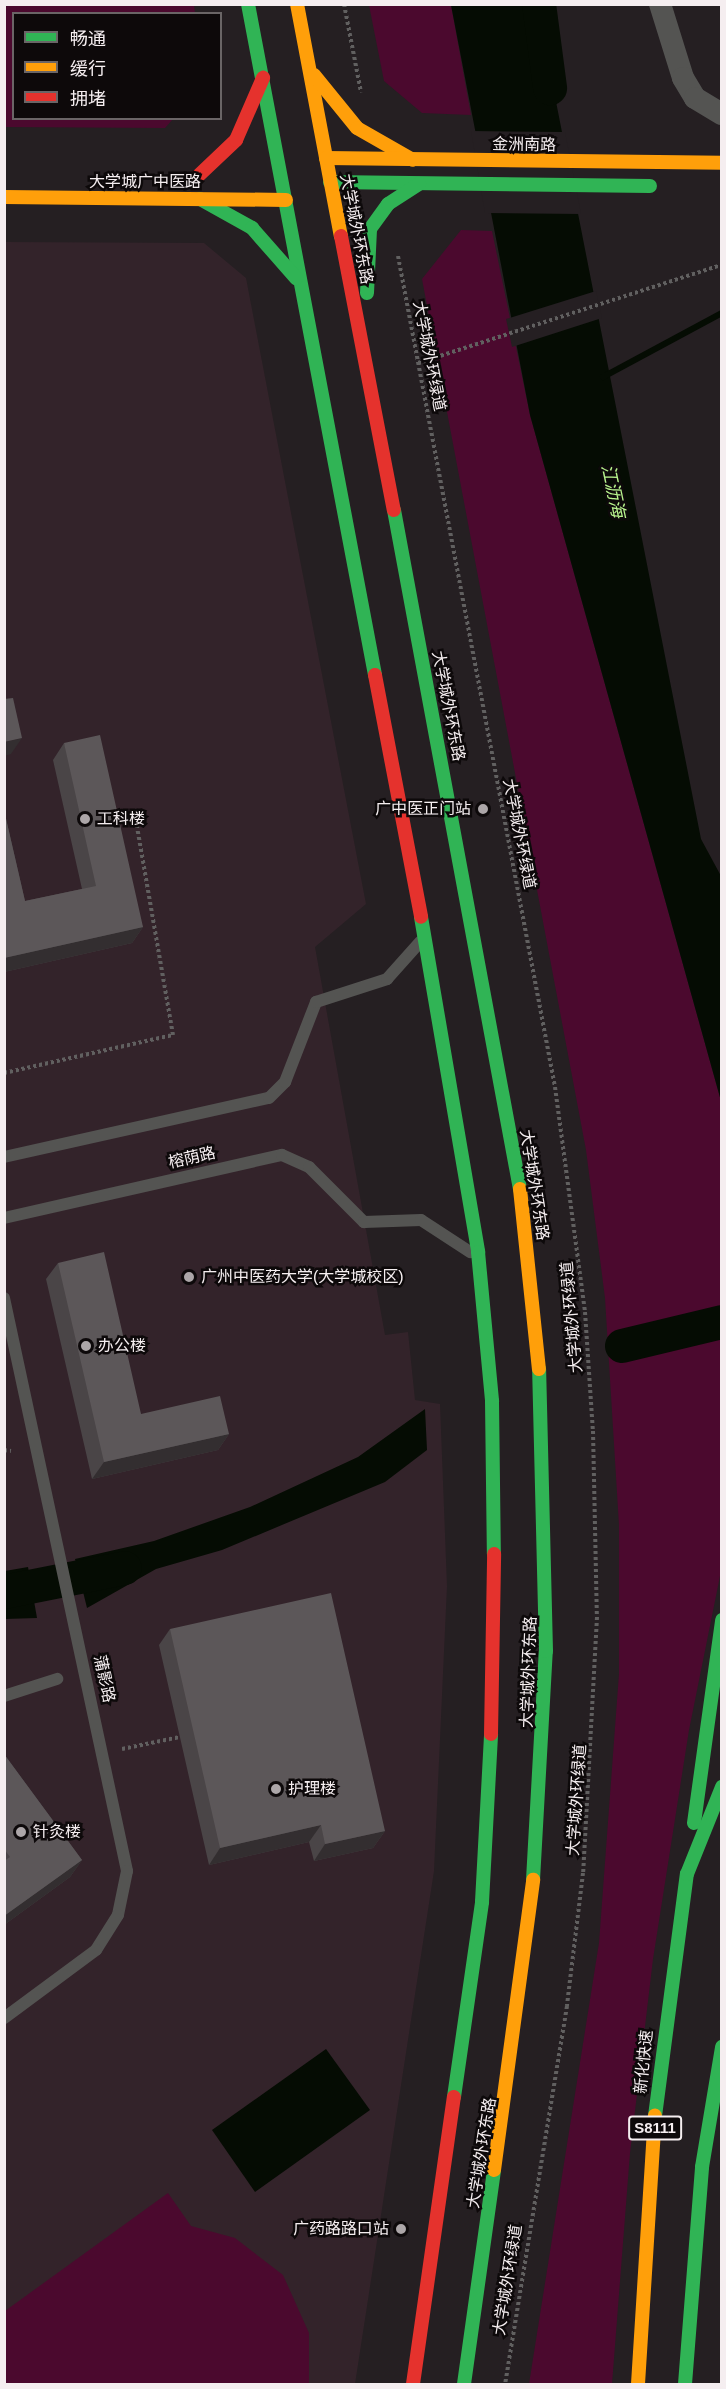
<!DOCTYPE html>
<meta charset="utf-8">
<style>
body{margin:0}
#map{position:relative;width:726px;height:2389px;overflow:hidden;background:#251f22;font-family:Helvetica,"Noto Sans SC",sans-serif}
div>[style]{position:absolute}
.built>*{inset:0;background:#33232a}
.green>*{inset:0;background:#4b092e}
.water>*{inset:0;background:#050c03}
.pier>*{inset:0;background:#251f22}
.stream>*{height:6px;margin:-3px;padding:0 3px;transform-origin:3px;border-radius:3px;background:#050c03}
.river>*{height:34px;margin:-17px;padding:0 17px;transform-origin:17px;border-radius:17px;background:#050c03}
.path>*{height:4px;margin-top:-2px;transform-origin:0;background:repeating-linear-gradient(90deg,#616060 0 3px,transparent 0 6px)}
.lane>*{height:12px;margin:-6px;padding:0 6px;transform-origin:6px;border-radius:6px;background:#545452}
.street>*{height:22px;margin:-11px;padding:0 11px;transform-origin:11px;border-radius:11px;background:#545452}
.fast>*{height:14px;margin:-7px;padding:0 7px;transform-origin:7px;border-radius:7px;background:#30b455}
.slow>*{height:14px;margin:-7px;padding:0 7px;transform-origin:7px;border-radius:7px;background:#ff9f0a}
.jam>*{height:14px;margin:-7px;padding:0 7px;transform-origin:7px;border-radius:7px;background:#e5322d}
.wall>*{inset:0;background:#4a4547}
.shaded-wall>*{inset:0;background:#332e30}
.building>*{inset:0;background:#5c5759}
.dots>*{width:16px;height:16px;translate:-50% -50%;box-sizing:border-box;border:3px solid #0d090a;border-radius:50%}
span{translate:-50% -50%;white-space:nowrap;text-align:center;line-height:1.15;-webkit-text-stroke:5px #0d090a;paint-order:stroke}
.shield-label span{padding:2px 4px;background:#0d090a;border:2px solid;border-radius:4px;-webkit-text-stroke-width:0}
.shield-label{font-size:15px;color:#f5eef0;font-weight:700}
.street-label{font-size:16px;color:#f5eef0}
.poi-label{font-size:16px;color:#f5eef0}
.right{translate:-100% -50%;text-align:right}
.left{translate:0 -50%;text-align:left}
.water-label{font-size:18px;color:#b9f48e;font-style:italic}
.frame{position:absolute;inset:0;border:6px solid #f5eef0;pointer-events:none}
.legend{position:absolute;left:12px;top:12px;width:210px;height:108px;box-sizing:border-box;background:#0d090a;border:2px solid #6a6566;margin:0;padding:8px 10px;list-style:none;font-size:18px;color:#f5eef0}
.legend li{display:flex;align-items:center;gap:12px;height:30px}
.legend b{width:30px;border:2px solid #6a6566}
</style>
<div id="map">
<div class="built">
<i style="clip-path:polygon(5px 242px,204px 243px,246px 278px,366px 904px,315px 947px,385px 1335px,408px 1332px,415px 1400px,440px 1404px,447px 1586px,434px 1871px,355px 2384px,5px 2384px)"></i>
</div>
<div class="green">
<i style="clip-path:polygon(5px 4px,194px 5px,195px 13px,14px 14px,14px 118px,173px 119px,165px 128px,5px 127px)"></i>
<i style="clip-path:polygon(369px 5px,451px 5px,471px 115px,422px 113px,384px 81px)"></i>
<i style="clip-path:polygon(461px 230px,492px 231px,530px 415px,721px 1101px,721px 1571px,689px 1730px,653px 1959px,630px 2153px,612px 2384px,529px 2384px,599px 1943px,619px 1674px,619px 1525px,605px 1298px,586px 1150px,422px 279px)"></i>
<i style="clip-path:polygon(168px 2193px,191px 2226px,235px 2238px,283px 2275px,309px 2333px,309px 2384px,5px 2384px,5px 2311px)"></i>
</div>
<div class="water">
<i style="clip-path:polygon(451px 5px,537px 5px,701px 839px,721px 876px,721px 1101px,530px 415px)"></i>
<i style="clip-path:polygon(425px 1409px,427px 1450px,385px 1482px,222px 1550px,156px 1569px,87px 1608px,75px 1559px,154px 1541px,250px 1507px,358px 1457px)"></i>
<i style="clip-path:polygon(28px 1567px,37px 1618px,5px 1619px,5px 1571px)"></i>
<i style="clip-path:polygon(326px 2049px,370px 2110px,255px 2192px,212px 2130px)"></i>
</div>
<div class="pier">
<i style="clip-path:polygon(471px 131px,565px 132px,581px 214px,485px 213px)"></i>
<i style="clip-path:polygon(596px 291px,602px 318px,512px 347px,506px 319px)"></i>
</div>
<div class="stream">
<i style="left:603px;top:377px;width:135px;rotate:-28.3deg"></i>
</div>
<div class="river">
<i style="left:539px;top:4px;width:85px;rotate:82.5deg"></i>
<i style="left:622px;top:1346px;width:103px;rotate:-13.5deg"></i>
<i style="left:4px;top:1592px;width:123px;rotate:-11.2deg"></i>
</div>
<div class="path">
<i style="left:344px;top:4px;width:90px;rotate:79.1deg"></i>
<i style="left:398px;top:256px;width:846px;rotate:79.3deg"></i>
<i style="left:555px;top:1087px;width:227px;rotate:82.4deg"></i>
<i style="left:585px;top:1312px;width:119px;rotate:86.2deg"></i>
<i style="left:593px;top:1431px;width:186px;rotate:88.8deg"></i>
<i style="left:597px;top:1617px;width:256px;rotate:93.1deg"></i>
<i style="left:583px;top:1873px;width:134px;rotate:96.9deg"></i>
<i style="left:567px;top:2006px;width:383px;rotate:99.3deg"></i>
<i style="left:418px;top:363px;width:319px;rotate:-17.9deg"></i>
<i style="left:4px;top:1073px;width:173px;rotate:-12.7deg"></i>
<i style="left:173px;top:1035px;width:212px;rotate:-99.8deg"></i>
<i style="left:4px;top:1450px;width:7px;rotate:8deg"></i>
<i style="left:122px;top:1749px;width:59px;rotate:-11.7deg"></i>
</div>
<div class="lane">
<i style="left:4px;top:1157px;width:271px;rotate:-12.6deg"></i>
<i style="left:269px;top:1098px;width:23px;rotate:-45deg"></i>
<i style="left:285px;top:1082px;width:86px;rotate:-68.8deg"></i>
<i style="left:316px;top:1002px;width:75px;rotate:-17.9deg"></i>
<i style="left:387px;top:979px;width:50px;rotate:-48.3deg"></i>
<i style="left:4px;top:1218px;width:285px;rotate:-12.8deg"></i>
<i style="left:282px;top:1155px;width:30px;rotate:24deg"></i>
<i style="left:309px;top:1167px;width:78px;rotate:45deg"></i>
<i style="left:364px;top:1222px;width:57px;rotate:-2deg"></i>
<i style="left:421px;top:1220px;width:59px;rotate:33.1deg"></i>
<i style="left:4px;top:1298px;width:586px;rotate:77.88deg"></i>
<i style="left:127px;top:1871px;width:45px;rotate:101.6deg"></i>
<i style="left:118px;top:1915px;width:41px;rotate:122.2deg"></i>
<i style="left:96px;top:1950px;width:114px;rotate:143.5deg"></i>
<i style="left:4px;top:1696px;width:56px;rotate:-17.8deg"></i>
</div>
<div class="street">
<i style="left:660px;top:4px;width:77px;rotate:72.7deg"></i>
<i style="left:683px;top:78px;width:23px;rotate:59deg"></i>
<i style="left:695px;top:98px;width:31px;rotate:31deg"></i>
</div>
<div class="fast">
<i style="left:248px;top:4px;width:683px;rotate:79.28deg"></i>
<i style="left:330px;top:182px;width:320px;rotate:0.7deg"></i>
<i style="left:200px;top:199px;width:60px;rotate:29.1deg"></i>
<i style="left:252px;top:228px;width:67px;rotate:48.7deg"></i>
<i style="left:367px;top:293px;width:64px;rotate:-87.3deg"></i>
<i style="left:370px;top:229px;width:31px;rotate:-54deg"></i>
<i style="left:388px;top:204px;width:37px;rotate:-33deg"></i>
<i style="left:394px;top:510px;width:691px;rotate:79.49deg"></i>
<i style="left:421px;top:917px;width:340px;rotate:80.3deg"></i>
<i style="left:478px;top:1252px;width:150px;rotate:84.6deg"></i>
<i style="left:492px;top:1401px;width:153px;rotate:89.3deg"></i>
<i style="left:694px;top:1823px;width:205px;rotate:-82.1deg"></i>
<i style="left:533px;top:1880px;width:229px;rotate:-86.8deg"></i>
<i style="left:546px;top:1651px;width:282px;rotate:-91.4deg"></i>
<i style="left:454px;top:2097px;width:197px;rotate:-81.8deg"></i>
<i style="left:482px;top:1902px;width:168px;rotate:-86.9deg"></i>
<i style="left:655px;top:2116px;width:244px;rotate:-82.5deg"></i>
<i style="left:687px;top:1874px;width:94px;rotate:-68.1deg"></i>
<i style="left:464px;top:2384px;width:216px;rotate:-82deg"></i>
<i style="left:685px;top:2384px;width:218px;rotate:-85.5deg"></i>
<i style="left:702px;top:2167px;width:122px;rotate:-80.5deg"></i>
</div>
<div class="slow">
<i style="left:297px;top:4px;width:236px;rotate:79.3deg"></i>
<i style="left:314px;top:75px;width:68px;rotate:50.9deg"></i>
<i style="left:357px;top:128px;width:64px;rotate:29.7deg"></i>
<i style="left:326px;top:158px;width:396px;rotate:0.7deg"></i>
<i style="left:4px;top:197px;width:282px;rotate:0.6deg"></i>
<i style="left:520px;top:1189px;width:181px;rotate:84deg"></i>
<i style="left:494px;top:2170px;width:293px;rotate:-82.3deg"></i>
<i style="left:638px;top:2384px;width:269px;rotate:-86.4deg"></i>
</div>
<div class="jam">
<i style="left:197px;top:177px;width:54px;rotate:-43.5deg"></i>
<i style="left:236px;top:140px;width:68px;rotate:-66.5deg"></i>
<i style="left:341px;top:236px;width:279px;rotate:79.1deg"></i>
<i style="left:375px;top:675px;width:246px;rotate:79.2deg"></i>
<i style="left:491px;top:1734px;width:180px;rotate:-89deg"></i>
<i style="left:413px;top:2384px;width:290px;rotate:-81.9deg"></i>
</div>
<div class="wall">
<i style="clip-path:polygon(64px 743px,143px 927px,132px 943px,4px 972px,4px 810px,25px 901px,82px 889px,53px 760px)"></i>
<i style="clip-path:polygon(58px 1263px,141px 1414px,229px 1434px,218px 1450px,92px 1479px,46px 1279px)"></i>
<i style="clip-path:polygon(170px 1629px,385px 1831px,373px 1848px,314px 1861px,309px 1842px,209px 1865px,159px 1645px)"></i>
<i style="clip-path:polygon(4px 1754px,82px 1860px,70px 1877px,4px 1925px)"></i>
</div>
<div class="shaded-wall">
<i style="clip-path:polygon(22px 738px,11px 754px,4px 756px,4px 742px)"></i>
<i style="clip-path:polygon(143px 927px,132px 943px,4px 972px,4px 958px)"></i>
<i style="clip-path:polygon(229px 1434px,218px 1450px,92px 1479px,104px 1462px)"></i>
<i style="clip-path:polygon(321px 1825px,309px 1842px,209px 1865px,220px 1848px)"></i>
<i style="clip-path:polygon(385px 1831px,373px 1848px,314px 1861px,325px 1844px)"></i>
<i style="clip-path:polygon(82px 1860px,70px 1877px,4px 1925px,4px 1916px)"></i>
</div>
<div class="building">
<i style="clip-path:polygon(13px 698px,22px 738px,4px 742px,4px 699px)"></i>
<i style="clip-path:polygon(100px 735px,143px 927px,4px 958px,4px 810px,25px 901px,96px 886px,64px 743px)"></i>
<i style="clip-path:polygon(104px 1252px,141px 1414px,220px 1396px,229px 1434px,104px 1462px,58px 1263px)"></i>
<i style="clip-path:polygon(331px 1593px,385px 1831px,325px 1844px,321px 1825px,220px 1848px,170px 1629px)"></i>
<i style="clip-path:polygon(4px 1754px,82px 1860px,4px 1916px,4px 1861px,10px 1857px,4px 1849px)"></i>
</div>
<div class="dots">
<i style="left:483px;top:809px;background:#aca6a8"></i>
<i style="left:85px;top:819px;background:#aca6a8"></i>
<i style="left:189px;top:1277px;background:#aca6a8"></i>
<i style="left:86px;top:1346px;background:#aca6a8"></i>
<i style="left:276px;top:1789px;background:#aca6a8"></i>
<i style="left:21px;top:1832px;background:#aca6a8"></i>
<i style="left:401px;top:2229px;background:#aca6a8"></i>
</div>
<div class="shield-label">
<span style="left:655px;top:2128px">S8111</span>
</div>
<div class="street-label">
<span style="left:524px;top:145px;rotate:1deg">金洲南路</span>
<span style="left:145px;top:182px">大学城广中医路</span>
<span style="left:356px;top:229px;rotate:79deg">大学城外环东路</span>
<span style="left:429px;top:356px;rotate:79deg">大学城外环绿道</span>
<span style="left:448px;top:706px;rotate:79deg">大学城外环东路</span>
<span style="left:519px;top:834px;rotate:79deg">大学城外环绿道</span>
<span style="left:192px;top:1158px;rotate:-13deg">榕荫路</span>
<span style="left:534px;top:1185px;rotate:81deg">大学城外环东路</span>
<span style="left:572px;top:1317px;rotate:-95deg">大学城外环绿道</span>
<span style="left:529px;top:1672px;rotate:-88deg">大学城外环东路</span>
<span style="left:104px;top:1679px;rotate:78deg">蒲影路</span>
<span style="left:577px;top:1800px;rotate:-86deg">大学城外环绿道</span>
<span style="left:644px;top:2062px;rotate:-84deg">新化快速</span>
<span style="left:482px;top:2153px;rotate:-81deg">大学城外环东路</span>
<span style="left:508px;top:2280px;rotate:-81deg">大学城外环绿道</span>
</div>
<div class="poi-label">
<span class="right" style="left:471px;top:809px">广中医正门站</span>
<span class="left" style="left:97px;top:819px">工科楼</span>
<span class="left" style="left:201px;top:1277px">广州中医药大学(大学城校区)</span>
<span class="left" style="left:98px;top:1346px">办公楼</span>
<span class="left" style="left:288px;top:1789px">护理楼</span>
<span class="left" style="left:33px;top:1832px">针灸楼</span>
<span class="right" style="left:389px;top:2229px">广药路路口站</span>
</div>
<div class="water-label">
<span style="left:613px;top:491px;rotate:78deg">江沥海</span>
</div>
<div class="frame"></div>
<ul class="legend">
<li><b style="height:8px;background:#30b455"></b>畅通</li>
<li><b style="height:8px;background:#ff9f0a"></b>缓行</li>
<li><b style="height:8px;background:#e5322d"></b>拥堵</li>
</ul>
</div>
